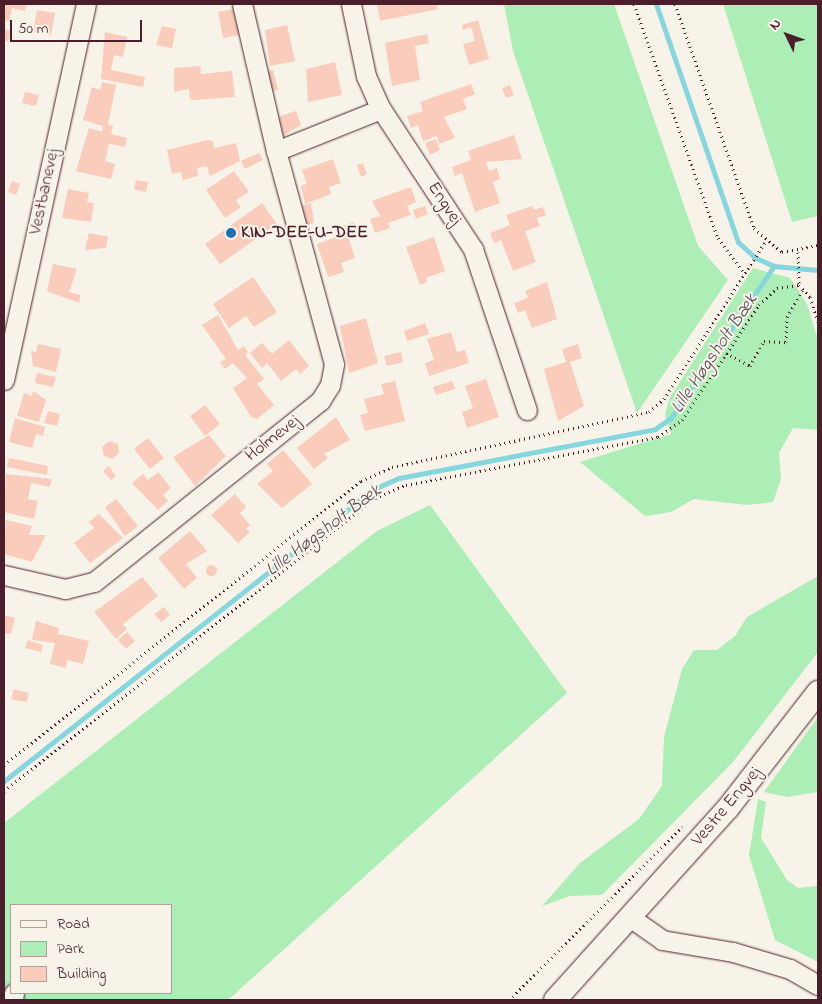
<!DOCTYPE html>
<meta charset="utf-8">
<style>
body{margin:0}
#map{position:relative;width:822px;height:1004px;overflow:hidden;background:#f7f3e8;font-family:"Indie Flower",sans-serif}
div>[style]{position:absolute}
.green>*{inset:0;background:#adedb6}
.stream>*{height:5px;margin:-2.5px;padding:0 2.5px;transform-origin:2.5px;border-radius:2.5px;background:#85d6dd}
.building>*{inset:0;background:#f9ccbb}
.round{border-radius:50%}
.path>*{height:3px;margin-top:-1.5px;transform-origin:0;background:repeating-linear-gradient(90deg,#4a1f2b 0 1px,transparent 0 5px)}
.roads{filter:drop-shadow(0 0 1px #4a1f2b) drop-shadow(0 0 1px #4a1f2b)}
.minor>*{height:19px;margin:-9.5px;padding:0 9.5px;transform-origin:9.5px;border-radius:9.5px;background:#f7f3e8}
.tertiary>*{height:22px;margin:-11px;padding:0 11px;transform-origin:11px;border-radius:11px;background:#f7f3e8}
.dots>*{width:14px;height:14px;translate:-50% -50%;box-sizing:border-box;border:2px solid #f7f3e8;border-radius:50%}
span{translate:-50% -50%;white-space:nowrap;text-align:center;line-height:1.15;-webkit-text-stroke:4px #f7f3e8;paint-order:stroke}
.street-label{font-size:18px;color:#4a1f2b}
.poi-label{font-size:18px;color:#4a1f2b;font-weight:700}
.left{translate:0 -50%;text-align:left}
.water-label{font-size:19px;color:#594d58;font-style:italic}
.frame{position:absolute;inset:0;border:5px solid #4a1f2b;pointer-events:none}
.legend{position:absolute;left:10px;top:904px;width:162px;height:90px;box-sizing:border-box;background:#f7f3e8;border:1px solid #b29e9c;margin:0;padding:6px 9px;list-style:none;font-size:15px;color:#4a1f2b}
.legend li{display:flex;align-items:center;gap:10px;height:25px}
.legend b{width:25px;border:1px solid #b29e9c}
.north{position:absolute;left:762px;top:10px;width:50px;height:50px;-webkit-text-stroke:4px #f7f3e8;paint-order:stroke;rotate:312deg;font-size:14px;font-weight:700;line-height:20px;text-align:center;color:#4a1f2b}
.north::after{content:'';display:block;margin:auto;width:18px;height:22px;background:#4a1f2b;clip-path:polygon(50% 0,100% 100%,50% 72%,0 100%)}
.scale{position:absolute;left:10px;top:20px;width:132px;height:22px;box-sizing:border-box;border:2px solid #4a1f2b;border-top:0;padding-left:6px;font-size:15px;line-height:18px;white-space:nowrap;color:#4a1f2b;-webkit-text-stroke:4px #f7f3e8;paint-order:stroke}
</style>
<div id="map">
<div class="green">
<i style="clip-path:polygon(504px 4px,614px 4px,698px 246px,728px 280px,637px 413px,513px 51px)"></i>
<i style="clip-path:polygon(723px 4px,818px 4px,818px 216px,792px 222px)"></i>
<i style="clip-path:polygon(753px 268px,790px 278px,807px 304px,818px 340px,818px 430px,793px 428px,779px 453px,781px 479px,773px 502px,747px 505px,694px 499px,671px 512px,645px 516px,580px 462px,671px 434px,665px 415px,669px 399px)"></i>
<i style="clip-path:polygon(evenodd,430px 505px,567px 693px,228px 1000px,4px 1000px,4px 823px,377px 531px,430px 505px,11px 905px,171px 905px,171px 993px,11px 993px,11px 905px)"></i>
<i style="clip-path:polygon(818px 576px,818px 652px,733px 762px,602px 895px,570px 896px,542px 906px,580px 863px,639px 819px,662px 786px,664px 737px,682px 669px,694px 650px,717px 650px,735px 636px,747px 617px)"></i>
<i style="clip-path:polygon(818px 717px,818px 792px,787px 797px,764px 792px)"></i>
<i style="clip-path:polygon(758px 799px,766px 802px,761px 838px,787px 880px,798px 888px,818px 886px,818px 962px,775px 940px,749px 855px)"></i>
</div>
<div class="stream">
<i style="left:656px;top:4px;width:252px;rotate:71deg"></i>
<i style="left:738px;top:242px;width:24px;rotate:42deg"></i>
<i style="left:756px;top:258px;width:20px;rotate:24deg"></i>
<i style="left:774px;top:266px;width:44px;rotate:5.2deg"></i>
<i style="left:4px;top:781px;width:471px;rotate:-38.3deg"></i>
<i style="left:374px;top:489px;width:27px;rotate:-24deg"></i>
<i style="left:399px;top:478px;width:261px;rotate:-10.8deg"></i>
<i style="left:655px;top:429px;width:19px;rotate:-35deg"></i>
<i style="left:671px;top:418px;width:184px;rotate:-55.9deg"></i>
</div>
<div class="building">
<i style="clip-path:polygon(4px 4px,27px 4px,25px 11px,12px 8px,9px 21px,4px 20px)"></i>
<i style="clip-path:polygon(377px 4px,437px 4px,438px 9px,380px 21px)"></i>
<i style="clip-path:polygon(234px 9px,239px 35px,223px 38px,218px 12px)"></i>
<i style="clip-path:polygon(37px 10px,55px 13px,51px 35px,33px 32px)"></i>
<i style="clip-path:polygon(478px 20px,489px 59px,469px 65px,463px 44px,475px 41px,471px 27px,463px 30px,462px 25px)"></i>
<i style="clip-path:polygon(287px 25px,295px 61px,270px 66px,265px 30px)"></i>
<i style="clip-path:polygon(162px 26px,176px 29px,172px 48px,156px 45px)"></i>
<i style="clip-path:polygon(4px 29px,11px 31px,8px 42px,4px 40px)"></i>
<i style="clip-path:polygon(105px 32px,127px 37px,123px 57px,114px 55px,111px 70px,145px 77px,143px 87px,101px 79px)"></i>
<i style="clip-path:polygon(427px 34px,429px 43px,415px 46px,420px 80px,392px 86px,385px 43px)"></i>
<i style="clip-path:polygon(335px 62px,342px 95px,308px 102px,306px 69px)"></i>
<i style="clip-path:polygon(200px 66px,201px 74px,232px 71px,235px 97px,196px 100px,190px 99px,189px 89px,174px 92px,174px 68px)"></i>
<i style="clip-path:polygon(273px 70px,278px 90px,267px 92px,263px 72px)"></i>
<i style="clip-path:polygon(102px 82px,116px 85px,108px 124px,113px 126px,111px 134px,127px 138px,125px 147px,109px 144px,105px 161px,115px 164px,111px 179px,76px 171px,89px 128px,102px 132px,103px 126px,83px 120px,92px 87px,100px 90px)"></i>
<i style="clip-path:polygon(471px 84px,475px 94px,463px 99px,467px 109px,444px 117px,455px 138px,439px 144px,437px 136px,423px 141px,418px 125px,411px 128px,407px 116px,423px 111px,420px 102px)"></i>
<i style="clip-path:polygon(510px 85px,514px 95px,506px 98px,502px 88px)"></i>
<i style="clip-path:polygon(25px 92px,39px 95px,36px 106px,22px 103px)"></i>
<i style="clip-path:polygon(296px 111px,301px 125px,282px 136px,275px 118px)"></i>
<i style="clip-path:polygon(514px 135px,522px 159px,486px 162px,489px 171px,497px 168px,500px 179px,493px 182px,500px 203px,475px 212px,462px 173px,455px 176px,452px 167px,471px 160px,468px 151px)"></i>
<i style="clip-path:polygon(436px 139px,440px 150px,430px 155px,425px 143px)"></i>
<i style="clip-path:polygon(207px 140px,213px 141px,214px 148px,236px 143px,240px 161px,210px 176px,207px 166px,197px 168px,198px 176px,183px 180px,181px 172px,172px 174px,167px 150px)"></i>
<i style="clip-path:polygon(259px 153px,263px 160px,245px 169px,241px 161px)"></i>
<i style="clip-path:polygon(333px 159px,341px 183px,329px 187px,331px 194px,305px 204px,301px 186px,307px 184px,302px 170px)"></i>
<i style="clip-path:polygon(363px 163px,367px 174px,361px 177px,357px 165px)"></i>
<i style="clip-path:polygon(234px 171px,249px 192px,236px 200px,241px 207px,225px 218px,206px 190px)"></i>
<i style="clip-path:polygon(136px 180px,148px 182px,146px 192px,134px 189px)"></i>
<i style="clip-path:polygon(12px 181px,20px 184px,16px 195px,8px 192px)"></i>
<i style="clip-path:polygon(411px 187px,416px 202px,407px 206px,411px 215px,388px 223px,390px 228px,375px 233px,370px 219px,380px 216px,372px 201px)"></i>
<i style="clip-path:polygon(68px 189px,89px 193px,87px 202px,94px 203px,91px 222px,62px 218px)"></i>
<i style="clip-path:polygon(262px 203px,277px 224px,220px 264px,205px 244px)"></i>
<i style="clip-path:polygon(311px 203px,314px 223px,307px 225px,301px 206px)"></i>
<i style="clip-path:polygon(425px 206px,428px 214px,416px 219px,413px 210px)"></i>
<i style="clip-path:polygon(532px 206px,534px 210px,543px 207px,546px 215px,537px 218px,540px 226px,525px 231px,536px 262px,513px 271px,501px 240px,494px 243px,490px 233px,510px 225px,506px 215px)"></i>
<i style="clip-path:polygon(354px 222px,358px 233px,348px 236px,355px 258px,341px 263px,344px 272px,328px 277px,317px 244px,339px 236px,336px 228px)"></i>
<i style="clip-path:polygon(89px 233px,108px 237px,106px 248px,85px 250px)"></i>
<i style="clip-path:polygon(434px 237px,445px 271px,426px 278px,427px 282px,420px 285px,406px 247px)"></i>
<i style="clip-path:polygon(53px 264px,77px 269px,69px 292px,81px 295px,79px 303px,47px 291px)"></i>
<i style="clip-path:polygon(253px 277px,277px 312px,254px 327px,246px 316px,229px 328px,213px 304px)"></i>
<i style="clip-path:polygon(547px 282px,557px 319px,532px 328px,525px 310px,518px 313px,514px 303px,528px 298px,525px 291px)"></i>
<i style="clip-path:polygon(218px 315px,238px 350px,244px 346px,248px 353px,245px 355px,264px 379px,257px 384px,274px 405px,257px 419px,251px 417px,233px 388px,247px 378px,233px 363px,225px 369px,220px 362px,226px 359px,202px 325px)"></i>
<i style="clip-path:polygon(366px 318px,378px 363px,349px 373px,340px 326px)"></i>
<i style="clip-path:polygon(425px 323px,429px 334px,407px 341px,404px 331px)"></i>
<i style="clip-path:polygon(451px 332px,457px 352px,465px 350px,469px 363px,429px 376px,425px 363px,434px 360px,427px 339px)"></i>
<i style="clip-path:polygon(289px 340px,309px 366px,300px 374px,296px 369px,281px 381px,267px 363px,262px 368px,250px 353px,262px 343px,272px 354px)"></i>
<i style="clip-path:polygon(38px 344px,61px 349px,56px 372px,33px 366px,31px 351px,36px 352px)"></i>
<i style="clip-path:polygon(578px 344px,582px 358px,570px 362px,584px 406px,558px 421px,544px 369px,566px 362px,562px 349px)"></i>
<i style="clip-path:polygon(401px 352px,403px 362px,387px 366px,384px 356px)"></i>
<i style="clip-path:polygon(37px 373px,56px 377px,53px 387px,35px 383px)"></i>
<i style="clip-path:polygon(486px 379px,499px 417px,467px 428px,462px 412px,473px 408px,465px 386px)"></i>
<i style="clip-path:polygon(395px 381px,405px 421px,365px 431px,360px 415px,368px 413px,364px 399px,384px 394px,381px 384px)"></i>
<i style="clip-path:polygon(452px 381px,455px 389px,436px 395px,433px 387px)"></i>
<i style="clip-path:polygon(33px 391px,46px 400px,39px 422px,17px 416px,24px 393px,32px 396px)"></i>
<i style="clip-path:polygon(205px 405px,220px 424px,205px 436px,190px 416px)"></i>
<i style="clip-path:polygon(48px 411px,60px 414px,57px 426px,44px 423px)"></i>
<i style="clip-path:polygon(336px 417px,350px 440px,324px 454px,328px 458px,314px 469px,297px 448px)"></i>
<i style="clip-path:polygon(15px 418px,45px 427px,43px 436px,36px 434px,32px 448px,9px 442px)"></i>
<i style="clip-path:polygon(209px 435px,226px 456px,195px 486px,173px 457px)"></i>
<i style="clip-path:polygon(148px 438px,164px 458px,150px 469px,134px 449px)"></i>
<i style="clip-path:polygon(109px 441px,118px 444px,119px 452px,113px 459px,104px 456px,102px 447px)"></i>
<i style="clip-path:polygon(283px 450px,312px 484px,282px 508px,257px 484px,273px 471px,267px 464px)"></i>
<i style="clip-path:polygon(9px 458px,48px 466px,47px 475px,7px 467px)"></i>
<i style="clip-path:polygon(109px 466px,116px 476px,111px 480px,103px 471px)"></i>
<i style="clip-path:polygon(158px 472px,171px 488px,163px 495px,168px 501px,158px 510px,132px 483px,143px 474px,148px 480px)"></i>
<i style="clip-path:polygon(6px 474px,52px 479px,50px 487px,31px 483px,28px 499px,38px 501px,34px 519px,4px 512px)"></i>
<i style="clip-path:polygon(235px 494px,246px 507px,240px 513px,250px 525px,246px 529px,250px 532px,238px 543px,211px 515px)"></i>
<i style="clip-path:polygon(116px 499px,138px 526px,125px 536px,105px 507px)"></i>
<i style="clip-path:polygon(99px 514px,123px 538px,90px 563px,74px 543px,94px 528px,89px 522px)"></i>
<i style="clip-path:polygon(6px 520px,32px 526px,29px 535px,46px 535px,32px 562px,4px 554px)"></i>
<i style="clip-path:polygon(190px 531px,207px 551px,186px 564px,197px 578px,184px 589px,158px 558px)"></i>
<i class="round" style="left:205.5px;top:564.5px;width:11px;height:11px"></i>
<i style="clip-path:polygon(142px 577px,158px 596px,123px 624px,127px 629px,116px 639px,94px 612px)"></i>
<i style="clip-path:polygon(164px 607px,170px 615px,161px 622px,154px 614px)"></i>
<i style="clip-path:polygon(4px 615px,15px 618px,11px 634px,4px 633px)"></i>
<i style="clip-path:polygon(36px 621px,59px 628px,58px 634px,89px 641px,83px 664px,67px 660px,66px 668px,50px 664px,55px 643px,32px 640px)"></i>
<i style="clip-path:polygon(127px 632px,135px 641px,126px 649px,118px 640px)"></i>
<i style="clip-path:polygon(28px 640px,43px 645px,41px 652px,25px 648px)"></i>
<i style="clip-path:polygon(14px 689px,29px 693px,27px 702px,11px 699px)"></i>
</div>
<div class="path">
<i style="left:634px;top:4px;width:249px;rotate:70.3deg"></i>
<i style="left:718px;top:238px;width:44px;rotate:53.4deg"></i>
<i style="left:675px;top:4px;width:238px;rotate:70.6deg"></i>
<i style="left:754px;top:228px;width:37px;rotate:41deg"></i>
<i style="left:782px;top:252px;width:37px;rotate:-11deg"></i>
<i style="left:798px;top:252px;width:33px;rotate:88deg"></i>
<i style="left:726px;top:353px;width:27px;rotate:28deg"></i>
<i style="left:750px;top:366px;width:29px;rotate:-61deg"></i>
<i style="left:764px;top:341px;width:22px;rotate:3deg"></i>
<i style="left:786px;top:342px;width:25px;rotate:-88deg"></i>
<i style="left:787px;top:317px;width:32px;rotate:-60deg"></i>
<i style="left:4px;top:765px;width:456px;rotate:-38.5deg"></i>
<i style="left:361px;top:481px;width:34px;rotate:-24deg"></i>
<i style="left:392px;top:467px;width:263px;rotate:-12.1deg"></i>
<i style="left:649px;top:412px;width:20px;rotate:-41deg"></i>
<i style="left:664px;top:399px;width:187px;rotate:-57.2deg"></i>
<i style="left:4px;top:791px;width:473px;rotate:-38.3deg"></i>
<i style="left:375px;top:498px;width:34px;rotate:-23deg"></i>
<i style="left:406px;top:485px;width:257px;rotate:-10.8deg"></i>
<i style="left:658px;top:437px;width:29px;rotate:-35deg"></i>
<i style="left:682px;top:420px;width:138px;rotate:-56.2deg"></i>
<i style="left:759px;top:305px;width:25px;rotate:-43deg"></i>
<i style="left:777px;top:288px;width:22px;rotate:-8deg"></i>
<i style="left:799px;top:285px;width:16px;rotate:47deg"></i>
<i style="left:810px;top:297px;width:26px;rotate:72deg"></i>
<i style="left:509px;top:1000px;width:245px;rotate:-45deg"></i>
</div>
<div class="roads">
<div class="minor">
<i style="left:242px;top:4px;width:151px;rotate:77deg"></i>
<i style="left:351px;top:4px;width:74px;rotate:78.2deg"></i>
<i style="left:366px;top:76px;width:36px;rotate:66deg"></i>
<i style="left:381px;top:109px;width:168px;rotate:56.7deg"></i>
<i style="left:473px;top:249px;width:170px;rotate:71.5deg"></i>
<i style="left:4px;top:380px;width:385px;rotate:-77.7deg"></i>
<i style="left:4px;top:575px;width:63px;rotate:12.9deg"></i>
<i style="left:65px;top:589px;width:30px;rotate:-14deg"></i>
<i style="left:94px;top:582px;width:290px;rotate:-38.7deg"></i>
<i style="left:320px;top:401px;width:19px;rotate:-58deg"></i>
<i style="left:330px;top:385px;width:21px;rotate:-79deg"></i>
<i style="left:334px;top:364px;width:221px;rotate:-105.2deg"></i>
<i style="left:276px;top:151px;width:113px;rotate:-21.8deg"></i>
<i style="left:631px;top:918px;width:38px;rotate:35deg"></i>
<i style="left:662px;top:940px;width:72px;rotate:9.6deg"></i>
<i style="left:733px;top:952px;width:59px;rotate:16.6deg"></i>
<i style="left:790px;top:969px;width:32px;rotate:30deg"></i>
<i style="left:13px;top:1000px;width:7px;rotate:-82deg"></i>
</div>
<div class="tertiary">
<i style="left:555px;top:1000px;width:258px;rotate:-48deg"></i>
<i style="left:728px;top:808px;width:147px;rotate:-52.2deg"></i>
</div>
</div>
<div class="dots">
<i style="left:231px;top:233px;background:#1f6fb2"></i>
</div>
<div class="street-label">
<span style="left:45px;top:192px;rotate:-78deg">Vestbanevej</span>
<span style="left:444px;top:204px;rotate:57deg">Engvej</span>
<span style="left:273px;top:439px;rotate:-38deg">Holmevej</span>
<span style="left:727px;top:807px;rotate:-50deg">Vestre Engvej</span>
</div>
<div class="poi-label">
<span class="left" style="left:241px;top:233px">KIN-DEE-U-DEE</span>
</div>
<div class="water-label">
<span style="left:715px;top:354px;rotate:-56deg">Lille Høgsholt Bæk</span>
<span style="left:324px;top:531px;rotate:-37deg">Lille Høgsholt Bæk</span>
</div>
<div class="frame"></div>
<ul class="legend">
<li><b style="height:6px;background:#f7f3e8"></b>Road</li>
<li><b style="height:14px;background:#adedb6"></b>Park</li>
<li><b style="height:14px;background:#f9ccbb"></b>Building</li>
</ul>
<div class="north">N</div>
<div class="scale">50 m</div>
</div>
